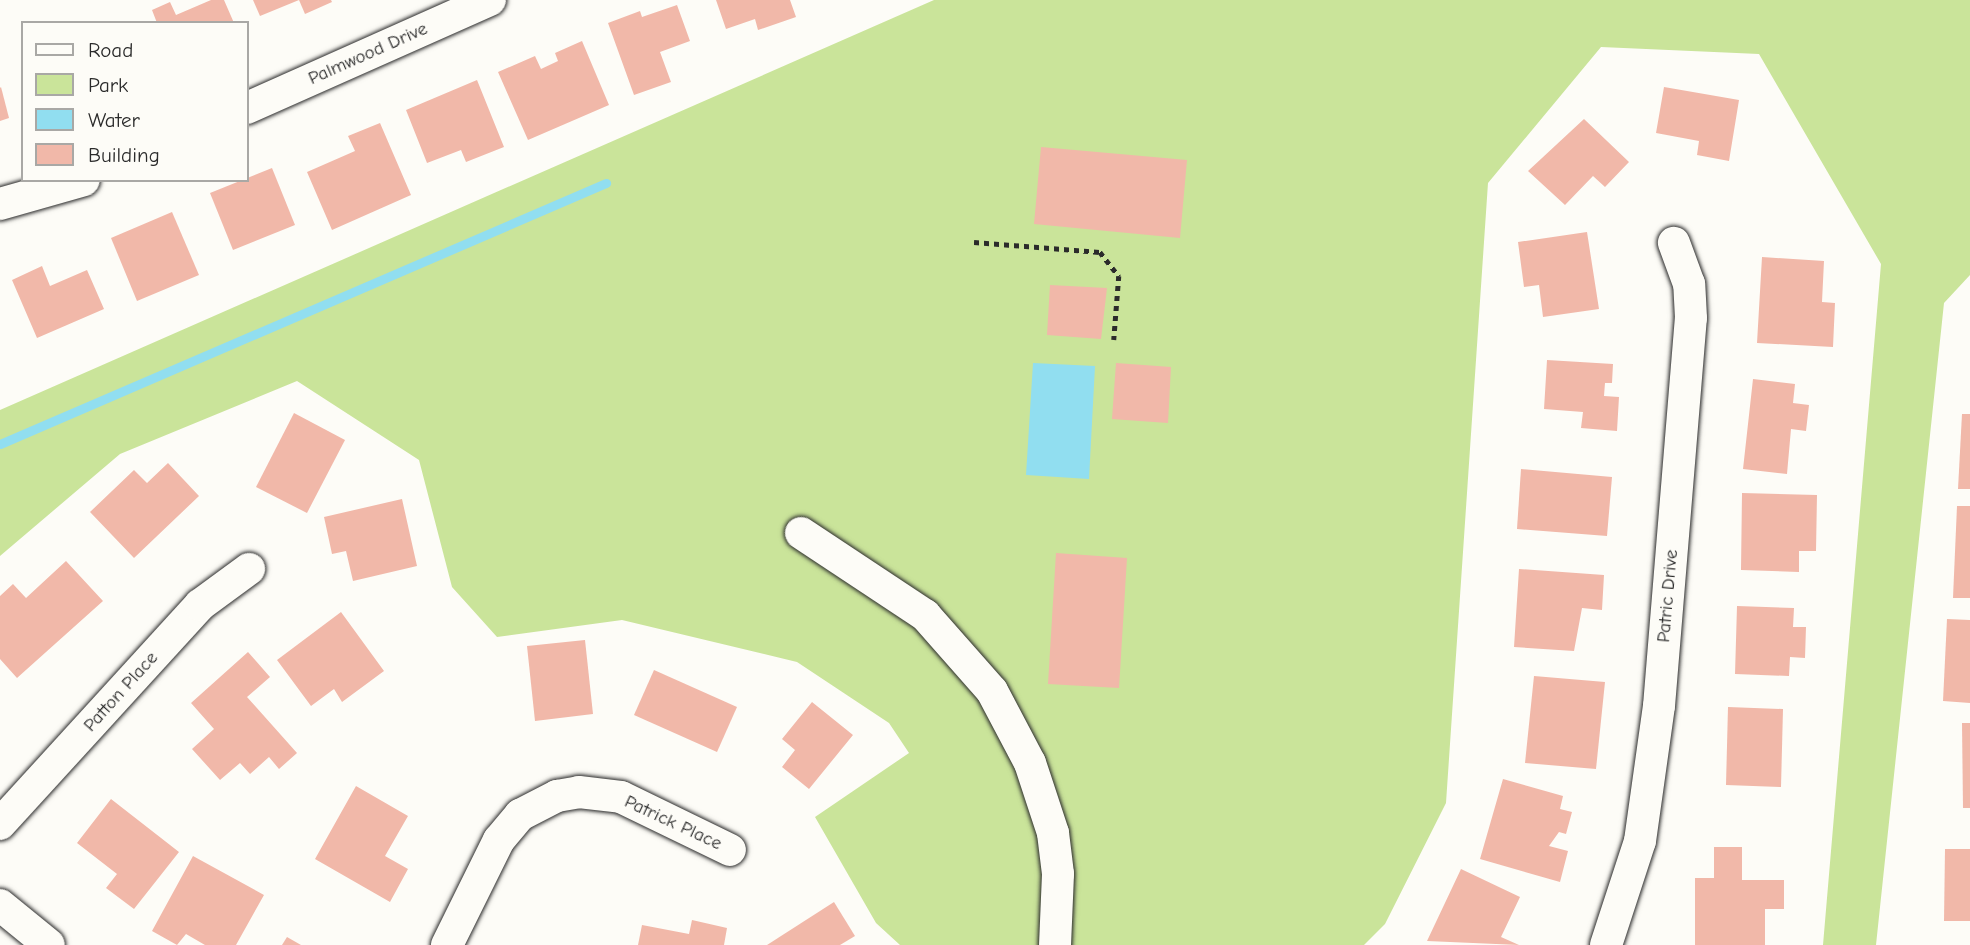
<!DOCTYPE html>
<style>
body{margin:0}
#map{position:relative;width:1970px;height:945px;overflow:hidden;background:#fdfcf7;font-family:"Comic Neue",sans-serif}
div>[style]{position:absolute}
.green>*{inset:0;background:#cae49a}
.water>*{inset:0;background:#91def0}
.stream>*{height:9px;margin:-4.5px;padding:0 4.5px;transform-origin:4.5px;border-radius:4.5px;background:#91def0}
.building>*{inset:0;background:#f1b8a9}
.path>*{height:4.5px;margin-top:-2.25px;transform-origin:0;background:repeating-linear-gradient(90deg,#2b2b2b 0 5px,transparent 0 10px)}
.roads{filter:drop-shadow(0 0 2px #2b2b2b) drop-shadow(0 0 2px #2b2b2b)}
.minor>*{height:32px;margin:-16px;padding:0 16px;transform-origin:16px;border-radius:16px;background:#fdfcf7}
span{translate:-50% -50%;white-space:nowrap;text-align:center;line-height:1.15;-webkit-text-stroke:5px #fdfcf7;paint-order:stroke}
.street-label{font-size:19px;color:#2b2b2b}
.legend{position:absolute;left:21px;top:21px;width:228px;height:161px;box-sizing:border-box;background:#fdfcf7;border:2px solid #a9a8a5;margin:0;padding:9px 12px;list-style:none;font-size:21px;color:#2b2b2b}
.legend li{display:flex;align-items:center;gap:14px;height:35px}
.legend b{width:35px;border:2px solid #a9a8a5}
</style>
<div id="map">
<div class="green">
<i style="clip-path:polygon(934px 0,1970px 0,1970px 275px,1944px 303px,1876px 945px,1823px 945px,1881px 264px,1759px 54px,1601px 47px,1488px 183px,1446px 803px,1385px 924px,1364px 945px,900px 945px,876px 923px,815px 817px,909px 753px,889px 723px,797px 662px,622px 620px,497px 637px,452px 587px,419px 460px,297px 381px,120px 454px,0 556px,0 410px)"></i>
</div>
<div class="water">
<i style="clip-path:polygon(1033px 363px,1095px 366px,1089px 479px,1026px 475px)"></i>
</div>
<div class="stream">
<i style="left:0;top:444px;width:660px;rotate:-23.3deg"></i>
</div>
<div class="building">
<i style="clip-path:polygon(211px 0,224px 0,234px 23px,157px 23px,152px 10px,170px 2px,176px 15px)"></i>
<i style="clip-path:polygon(253px 0,299px 0,260px 16px)"></i>
<i style="clip-path:polygon(299px 0,331px 0,332px 2px,305px 14px)"></i>
<i style="clip-path:polygon(716px 0,790px 0,796px 17px,758px 30px,755px 19px,726px 29px)"></i>
<i style="clip-path:polygon(677px 5px,690px 41px,660px 52px,671px 82px,634px 95px,608px 23px,640px 11px,642px 17px)"></i>
<i style="clip-path:polygon(582px 41px,609px 105px,528px 140px,498px 72px,535px 56px,541px 69px,558px 61px,555px 53px)"></i>
<i style="clip-path:polygon(477px 80px,504px 147px,466px 162px,461px 150px,427px 163px,406px 110px)"></i>
<i style="clip-path:polygon(1px 87px,9px 118px,0 121px,0 88px)"></i>
<i style="clip-path:polygon(1664px 87px,1739px 100px,1729px 161px,1697px 155px,1699px 141px,1656px 133px)"></i>
<i style="clip-path:polygon(1584px 119px,1629px 162px,1605px 187px,1593px 176px,1565px 205px,1528px 171px)"></i>
<i style="clip-path:polygon(380px 123px,411px 195px,332px 230px,307px 172px,355px 151px,348px 136px)"></i>
<i style="clip-path:polygon(1041px 147px,1187px 160px,1180px 238px,1034px 224px)"></i>
<i style="clip-path:polygon(272px 168px,295px 225px,233px 250px,210px 193px)"></i>
<i style="clip-path:polygon(172px 212px,199px 275px,137px 301px,111px 238px)"></i>
<i style="clip-path:polygon(1587px 232px,1599px 309px,1543px 317px,1539px 285px,1524px 287px,1518px 242px)"></i>
<i style="clip-path:polygon(1762px 257px,1824px 261px,1822px 302px,1835px 303px,1833px 347px,1757px 343px)"></i>
<i style="clip-path:polygon(42px 266px,50px 286px,87px 270px,104px 309px,37px 338px,12px 280px)"></i>
<i style="clip-path:polygon(1050px 285px,1107px 288px,1101px 339px,1047px 335px)"></i>
<i style="clip-path:polygon(1547px 360px,1613px 364px,1612px 383px,1605px 383px,1604px 396px,1619px 397px,1617px 431px,1581px 428px,1583px 412px,1544px 409px)"></i>
<i style="clip-path:polygon(1116px 363px,1171px 367px,1168px 423px,1112px 419px)"></i>
<i style="clip-path:polygon(1753px 379px,1795px 384px,1793px 403px,1809px 405px,1806px 431px,1791px 429px,1787px 474px,1743px 469px)"></i>
<i style="clip-path:polygon(294px 413px,345px 440px,307px 513px,256px 487px)"></i>
<i style="clip-path:polygon(1962px 414px,1970px 414px,1970px 489px,1958px 489px)"></i>
<i style="clip-path:polygon(168px 463px,199px 496px,134px 558px,90px 512px,134px 470px,147px 483px)"></i>
<i style="clip-path:polygon(1521px 469px,1612px 477px,1607px 536px,1517px 529px)"></i>
<i style="clip-path:polygon(1742px 493px,1817px 495px,1816px 551px,1799px 551px,1799px 572px,1741px 570px)"></i>
<i style="clip-path:polygon(402px 499px,417px 566px,353px 581px,346px 551px,332px 554px,324px 517px)"></i>
<i style="clip-path:polygon(1957px 506px,1970px 506px,1970px 598px,1953px 598px)"></i>
<i style="clip-path:polygon(1056px 553px,1127px 558px,1119px 688px,1048px 684px)"></i>
<i style="clip-path:polygon(66px 561px,103px 601px,17px 678px,0 659px,0 596px,13px 584px,26px 598px)"></i>
<i style="clip-path:polygon(1519px 569px,1604px 575px,1602px 610px,1582px 608px,1574px 651px,1514px 647px)"></i>
<i style="clip-path:polygon(1737px 606px,1794px 608px,1793px 627px,1806px 627px,1805px 658px,1790px 657px,1789px 676px,1735px 674px)"></i>
<i style="clip-path:polygon(341px 612px,384px 671px,342px 702px,334px 689px,311px 706px,277px 660px)"></i>
<i style="clip-path:polygon(1947px 619px,1970px 620px,1970px 703px,1943px 701px)"></i>
<i style="clip-path:polygon(585px 640px,593px 714px,535px 721px,527px 646px)"></i>
<i style="clip-path:polygon(248px 652px,270px 677px,247px 697px,297px 753px,279px 769px,269px 757px,250px 774px,240px 763px,220px 780px,192px 749px,214px 729px,191px 703px)"></i>
<i style="clip-path:polygon(654px 670px,737px 707px,717px 752px,634px 715px)"></i>
<i style="clip-path:polygon(1534px 676px,1605px 682px,1596px 769px,1525px 763px)"></i>
<i style="clip-path:polygon(812px 702px,853px 735px,809px 789px,782px 767px,795px 750px,782px 739px)"></i>
<i style="clip-path:polygon(1728px 707px,1783px 709px,1781px 787px,1726px 785px)"></i>
<i style="clip-path:polygon(1962px 723px,1970px 723px,1970px 808px,1963px 808px)"></i>
<i style="clip-path:polygon(1503px 779px,1563px 796px,1560px 809px,1572px 812px,1566px 834px,1559px 832px,1549px 846px,1568px 851px,1560px 882px,1480px 859px)"></i>
<i style="clip-path:polygon(356px 786px,408px 816px,385px 856px,408px 869px,390px 902px,315px 859px)"></i>
<i style="clip-path:polygon(111px 799px,179px 852px,134px 909px,106px 888px,117px 874px,77px 843px)"></i>
<i style="clip-path:polygon(1714px 847px,1742px 847px,1742px 880px,1784px 880px,1784px 909px,1765px 909px,1765px 945px,1695px 945px,1695px 878px,1714px 878px)"></i>
<i style="clip-path:polygon(1945px 849px,1970px 849px,1970px 921px,1944px 921px)"></i>
<i style="clip-path:polygon(193px 856px,264px 895px,236px 945px,205px 945px,186px 934px,177px 945px,152px 931px)"></i>
<i style="clip-path:polygon(1461px 869px,1520px 897px,1501px 937px,1519px 945px,1427px 941px)"></i>
<i style="clip-path:polygon(834px 902px,855px 936px,840px 945px,767px 945px)"></i>
<i style="clip-path:polygon(692px 920px,727px 928px,724px 945px,638px 945px,642px 925px,689px 934px)"></i>
<i style="clip-path:polygon(287px 937px,301px 945px,282px 945px)"></i>
</div>
<div class="path">
<i style="left:974px;top:242px;width:126px;rotate:4.5deg"></i>
<i style="left:1100px;top:252px;width:31px;rotate:52deg"></i>
<i style="left:1119px;top:276px;width:64px;rotate:94.5deg"></i>
</div>
<div class="roads">
<div class="minor">
<i style="left:247px;top:108px;width:266px;rotate:-24deg"></i>
<i style="left:0;top:204px;width:87px;rotate:-15.9deg"></i>
<i style="left:801px;top:533px;width:149px;rotate:33.5deg"></i>
<i style="left:925px;top:615px;width:101px;rotate:48.6deg"></i>
<i style="left:992px;top:691px;width:81px;rotate:62.2deg"></i>
<i style="left:1030px;top:763px;width:74px;rotate:71.8deg"></i>
<i style="left:1053px;top:833px;width:41px;rotate:83deg"></i>
<i style="left:1058px;top:874px;width:71px;rotate:92.4deg"></i>
<i style="left:0;top:824px;width:297px;rotate:-47.6deg"></i>
<i style="left:200px;top:605px;width:61px;rotate:-36.3deg"></i>
<i style="left:0;top:905px;width:63px;rotate:39.2deg"></i>
<i style="left:447px;top:945px;width:117px;rotate:-63.7deg"></i>
<i style="left:499px;top:840px;width:33px;rotate:-50deg"></i>
<i style="left:520px;top:815px;width:42px;rotate:-27.2deg"></i>
<i style="left:557px;top:796px;width:22px;rotate:-10deg"></i>
<i style="left:579px;top:792px;width:42px;rotate:6.8deg"></i>
<i style="left:621px;top:797px;width:121px;rotate:25.9deg"></i>
<i style="left:1606px;top:945px;width:109px;rotate:-71.9deg"></i>
<i style="left:1640px;top:841px;width:136px;rotate:-82deg"></i>
<i style="left:1659px;top:706px;width:389px;rotate:-85.3deg"></i>
<i style="left:1691px;top:318px;width:34px;rotate:-93deg"></i>
<i style="left:1689px;top:284px;width:44px;rotate:-110.1deg"></i>
</div>
</div>
<div class="street-label">
<span style="left:368px;top:54px;rotate:-24deg">Palmwood Drive</span>
<span style="left:1668px;top:596px;rotate:-85deg">Patric Drive</span>
<span style="left:121px;top:692px;rotate:-48deg">Patton Place</span>
<span style="left:673px;top:823px;rotate:25deg">Patrick Place</span>
</div>
<ul class="legend">
<li><b style="height:9px;background:#fdfcf7"></b>Road</li>
<li><b style="height:19px;background:#cae49a"></b>Park</li>
<li><b style="height:19px;background:#91def0"></b>Water</li>
<li><b style="height:19px;background:#f1b8a9"></b>Building</li>
</ul>
</div>
